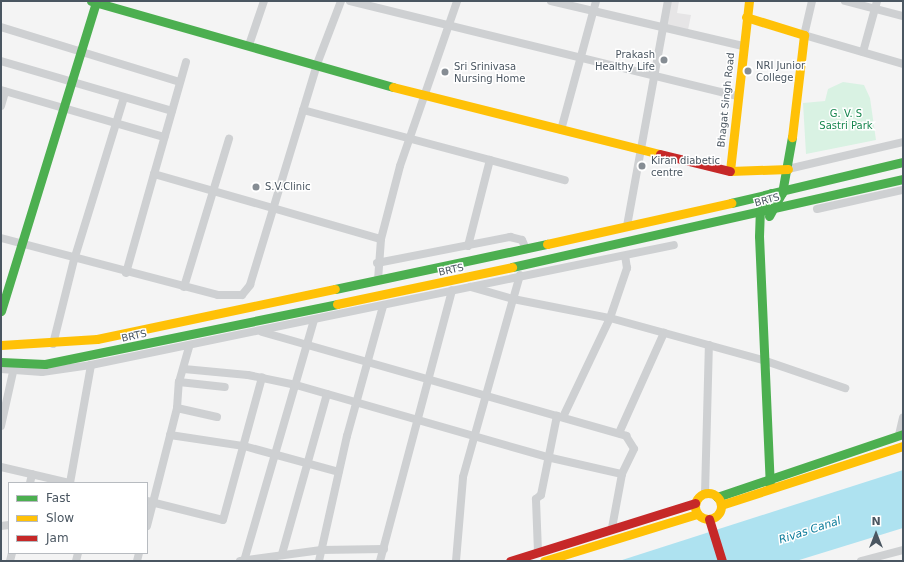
<!DOCTYPE html>
<style>
body{margin:0}
#map{position:relative;width:904px;height:562px;overflow:hidden;background:#f4f4f4;font-family:"DejaVu Sans",sans-serif}
div>[style]{position:absolute}
.education>*{inset:0;background:#e6e5e6}
.green>*{inset:0;background:#d9f2e3}
.water>*{inset:0;background:#aee2f0}
.street>*{height:8px;margin:-4px;padding:0 4px;transform-origin:4px;border-radius:4px;background:#ced0d2}
.fast>*{height:9px;margin:-4.5px;padding:0 4.5px;transform-origin:4.5px;border-radius:4.5px;background:#4caf50}
.slow>*{height:9px;margin:-4.5px;padding:0 4.5px;transform-origin:4.5px;border-radius:4.5px;background:#ffc107}
.slow>.ring{margin:-4.5px;padding:0;box-sizing:content-box;background:none;border:9px solid #ffc107;border-radius:50%}
.jam>*{height:9px;margin:-4.5px;padding:0 4.5px;transform-origin:4.5px;border-radius:4.5px;background:#c62828}
.dots>*{width:11px;height:11px;translate:-50% -50%;box-sizing:border-box;border:2px solid #fff;border-radius:50%}
span{translate:-50% -50%;white-space:nowrap;text-align:center;line-height:1.15;-webkit-text-stroke:3px #fff;paint-order:stroke}
.poi-label{font-size:10px;color:#4a5661}
.right{translate:-100% -50%;text-align:right}
.left{translate:0 -50%;text-align:left}
.street-label{font-size:10px;color:#4a5661}
.park-label{font-size:10px;color:#17864f}
.water-label{font-size:11px;color:#0c7c9b;font-style:italic}
.frame{position:absolute;inset:0;border:2px solid #4a5661;pointer-events:none}
.legend{position:absolute;left:8px;top:482px;width:140px;height:72px;box-sizing:border-box;background:#fff;border:1px solid #b7bbc0;margin:0;padding:5px 7px;list-style:none;font-size:12px;color:#4a5661}
.legend li{display:flex;align-items:center;gap:8px;height:20px}
.legend b{width:20px;border:1px solid #b7bbc0}
.north{position:absolute;left:856px;top:514px;width:40px;height:40px;-webkit-text-stroke:3px #fff;paint-order:stroke;rotate:0deg;font-size:11px;font-weight:700;line-height:16px;text-align:center;color:#4a5661}
.north::after{content:'';display:block;margin:auto;width:14px;height:18px;background:#4a5661;clip-path:polygon(50% 0,100% 100%,50% 72%,0 100%)}
</style>
<div id="map">
<div class="education">
<i style="clip-path:polygon(667px 1px,693px 1px,679px 1px,677px 13px,691px 15px,688px 30px,663px 25px)"></i>
</div>
<div class="green">
<i style="clip-path:polygon(843px 82px,864px 85px,870px 98px,876px 140px,806px 154px,803px 103px,825px 101px,828px 89px)"></i>
</div>
<div class="water">
<i style="clip-path:polygon(903px 470px,903px 528px,796px 561px,619px 561px)"></i>
</div>
<div class="street">
<i style="left:350px;top:1px;width:398px;rotate:13.8deg"></i>
<i style="left:551px;top:1px;width:197px;rotate:13.2deg"></i>
<i style="left:812px;top:1px;width:35px;rotate:103deg"></i>
<i style="left:804px;top:35px;width:103px;rotate:16.3deg"></i>
<i style="left:845px;top:1px;width:60px;rotate:14.5deg"></i>
<i style="left:1px;top:27px;width:187px;rotate:17.1deg"></i>
<i style="left:249px;top:45px;width:46px;rotate:-71.2deg"></i>
<i style="left:863px;top:52px;width:53px;rotate:-74.6deg"></i>
<i style="left:1px;top:61px;width:178px;rotate:16.3deg"></i>
<i style="left:186px;top:62px;width:116px;rotate:105.9deg"></i>
<i style="left:154px;top:174px;width:236px;rotate:16deg"></i>
<i style="left:1px;top:90px;width:170px;rotate:16.1deg"></i>
<i style="left:1px;top:106px;width:15px;rotate:-74deg"></i>
<i style="left:303px;top:110px;width:271px;rotate:15deg"></i>
<i style="left:561px;top:130px;width:134px;rotate:-74.8deg"></i>
<i style="left:788px;top:169px;width:118px;rotate:-13.2deg"></i>
<i style="left:817px;top:209px;width:88px;rotate:-12.5deg"></i>
<i style="left:627px;top:226px;width:229px;rotate:-79.7deg"></i>
<i style="left:1px;top:238px;width:224px;rotate:14.7deg"></i>
<i style="left:218px;top:295px;width:24px"></i>
<i style="left:242px;top:295px;width:13px;rotate:-51deg"></i>
<i style="left:250px;top:285px;width:231px;rotate:-73.1deg"></i>
<i style="left:317px;top:64px;width:67px;rotate:-69.1deg"></i>
<i style="left:468px;top:246px;width:89px;rotate:-75.7deg"></i>
<i style="left:377px;top:263px;width:136px;rotate:-11.1deg"></i>
<i style="left:510px;top:237px;width:12px;rotate:14deg"></i>
<i style="left:522px;top:240px;width:10px;rotate:66deg"></i>
<i style="left:126px;top:273px;width:103px;rotate:-74.2deg"></i>
<i style="left:520px;top:275px;width:25px;rotate:106deg"></i>
<i style="left:513px;top:299px;width:99px;rotate:11.1deg"></i>
<i style="left:610px;top:318px;width:159px;rotate:15.4deg"></i>
<i style="left:763px;top:360px;width:87px;rotate:18.9deg"></i>
<i style="left:378px;top:280px;width:41px;rotate:-85.8deg"></i>
<i style="left:381px;top:239px;width:75px;rotate:-75.4deg"></i>
<i style="left:400px;top:166px;width:175px;rotate:-70.9deg"></i>
<i style="left:184px;top:287px;width:155px;rotate:-73.1deg"></i>
<i style="left:262px;top:332px;width:379px;rotate:15.9deg"></i>
<i style="left:626px;top:436px;width:15px;rotate:58deg"></i>
<i style="left:634px;top:449px;width:28px;rotate:116deg"></i>
<i style="left:622px;top:474px;width:55px;rotate:100.5deg"></i>
<i style="left:53px;top:344px;width:87px;rotate:-76deg"></i>
<i style="left:74px;top:260px;width:170px;rotate:-72.9deg"></i>
<i style="left:1px;top:369px;width:41px;rotate:4.2deg"></i>
<i style="left:42px;top:372px;width:49px;rotate:-8.1deg"></i>
<i style="left:91px;top:365px;width:595px;rotate:-11.63deg"></i>
<i style="left:184px;top:369px;width:64px;rotate:5.4deg"></i>
<i style="left:248px;top:375px;width:49px;rotate:11.8deg"></i>
<i style="left:296px;top:385px;width:261px;rotate:16deg"></i>
<i style="left:547px;top:457px;width:77px;rotate:12.8deg"></i>
<i style="left:179px;top:382px;width:36px;rotate:-74deg"></i>
<i style="left:177px;top:408px;width:41px;rotate:12.7deg"></i>
<i style="left:563px;top:417px;width:110px;rotate:-64.6deg"></i>
<i style="left:610px;top:318px;width:53px;rotate:-71.2deg"></i>
<i style="left:627px;top:268px;width:12px;rotate:-99deg"></i>
<i style="left:1px;top:426px;width:55px;rotate:-77.5deg"></i>
<i style="left:619px;top:433px;width:110px;rotate:-65.8deg"></i>
<i style="left:170px;top:435px;width:75px;rotate:8.5deg"></i>
<i style="left:244px;top:446px;width:98px;rotate:15.3deg"></i>
<i style="left:899px;top:435px;width:18px;rotate:-77deg"></i>
<i style="left:1px;top:467px;width:71px;rotate:13.1deg"></i>
<i style="left:70px;top:483px;width:120px;rotate:-79.9deg"></i>
<i style="left:30px;top:483px;width:9px;rotate:-77deg"></i>
<i style="left:705px;top:494px;width:149px;rotate:-88.5deg"></i>
<i style="left:147px;top:501px;width:78px;rotate:14deg"></i>
<i style="left:223px;top:520px;width:148px;rotate:-74.7deg"></i>
<i style="left:1px;top:526px;width:8px;rotate:-7deg"></i>
<i style="left:147px;top:526px;width:122px;rotate:-75.7deg"></i>
<i style="left:177px;top:408px;width:26px;rotate:-86deg"></i>
<i style="left:179px;top:382px;width:46px;rotate:6.2deg"></i>
<i style="left:538px;top:552px;width:53px;rotate:-92.2deg"></i>
<i style="left:536px;top:499px;width:6px;rotate:-39deg"></i>
<i style="left:541px;top:495px;width:81px;rotate:-78.6deg"></i>
<i style="left:282px;top:554px;width:166px;rotate:-74.3deg"></i>
<i style="left:10px;top:561px;width:8px;rotate:-76deg"></i>
<i style="left:76px;top:561px;width:8px;rotate:-76deg"></i>
<i style="left:137px;top:561px;width:8px;rotate:-76deg"></i>
<i style="left:240px;top:561px;width:82px;rotate:-7.7deg"></i>
<i style="left:321px;top:550px;width:63px;rotate:-0.9deg"></i>
<i style="left:244px;top:561px;width:251px;rotate:-73.8deg"></i>
<i style="left:319px;top:561px;width:128px;rotate:-77.4deg"></i>
<i style="left:347px;top:436px;width:135px;rotate:-74.5deg"></i>
<i style="left:380px;top:561px;width:280px;rotate:-75.1deg"></i>
<i style="left:456px;top:561px;width:84px;rotate:-85.2deg"></i>
<i style="left:463px;top:477px;width:185px;rotate:-74.3deg"></i>
<i style="left:513px;top:299px;width:44px;rotate:-164.1deg"></i>
<i style="left:861px;top:561px;width:43px;rotate:-14.7deg"></i>
</div>
<div class="fast">
<i style="left:91px;top:1px;width:314px;rotate:15.9deg"></i>
<i style="left:731px;top:203px;width:177px;rotate:-13.4deg"></i>
<i style="left:769px;top:216px;width:26px;rotate:-61deg"></i>
<i style="left:782px;top:193px;width:57px;rotate:-79.9deg"></i>
<i style="left:512px;top:267px;width:401px;rotate:-12.7deg"></i>
<i style="left:335px;top:289px;width:217px;rotate:-12deg"></i>
<i style="left:1px;top:311px;width:323px;rotate:-72.9deg"></i>
<i style="left:1px;top:362px;width:44px;rotate:2.6deg"></i>
<i style="left:45px;top:364px;width:298px;rotate:-11.6deg"></i>
<i style="left:770px;top:488px;width:252px;rotate:-92.5deg"></i>
<i style="left:759px;top:236px;width:25px;rotate:-88deg"></i>
<i style="left:760px;top:211px;width:21px;rotate:-59deg"></i>
<i style="left:717px;top:497px;width:196px;rotate:-18.7deg"></i>
</div>
<div class="slow">
<i style="left:749px;top:1px;width:171px;rotate:96.4deg"></i>
<i style="left:730px;top:171px;width:58px;rotate:-2deg"></i>
<i style="left:746px;top:17px;width:61px;rotate:17.2deg"></i>
<i style="left:804px;top:35px;width:103px;rotate:96.7deg"></i>
<i style="left:393px;top:87px;width:275px;rotate:14.1deg"></i>
<i style="left:547px;top:244px;width:189px;rotate:-12.6deg"></i>
<i style="left:337px;top:304px;width:179px;rotate:-11.9deg"></i>
<i style="left:1px;top:345px;width:96px;rotate:-3.6deg"></i>
<i style="left:97px;top:339px;width:243px;rotate:-11.9deg"></i>
<i class="ring" style="left:695px;top:493px;width:17px;height:17px"></i>
<i style="left:721px;top:505px;width:191px;rotate:-18deg"></i>
<i style="left:544px;top:561px;width:160px;rotate:-17.1deg"></i>
</div>
<div class="jam">
<i style="left:660px;top:154px;width:72px;rotate:13.7deg"></i>
<i style="left:709px;top:519px;width:44px;rotate:72.8deg"></i>
<i style="left:510px;top:561px;width:194px;rotate:-17.4deg"></i>
</div>
<div class="dots">
<i style="left:664px;top:60px;background:#868d94"></i>
<i style="left:748px;top:71px;background:#868d94"></i>
<i style="left:445px;top:72px;background:#868d94"></i>
<i style="left:642px;top:166px;background:#868d94"></i>
<i style="left:256px;top:187px;background:#868d94"></i>
</div>
<div class="poi-label">
<span class="right" style="left:655px;top:60px">Prakash<br>Healthy Life</span>
<span class="left" style="left:756px;top:71px">NRI Junior<br>College</span>
<span class="left" style="left:454px;top:72px">Sri Srinivasa<br>Nursing Home</span>
<span class="left" style="left:651px;top:166px">Kiran diabetic<br>centre</span>
<span class="left" style="left:265px;top:187px">S.V.Clinic</span>
</div>
<div class="street-label">
<span style="left:726px;top:100px;rotate:-84deg">Bhagat Singh Road</span>
<span style="left:767px;top:200px;rotate:-15deg">BRTS</span>
<span style="left:451px;top:270px;rotate:-12deg">BRTS</span>
<span style="left:134px;top:336px;rotate:-12deg">BRTS</span>
</div>
<div class="park-label">
<span style="left:846px;top:119px">G. V. S<br>Sastri Park</span>
</div>
<div class="water-label">
<span style="left:810px;top:531px;rotate:-18deg">Rivas Canal</span>
</div>
<div class="frame"></div>
<ul class="legend">
<li><b style="height:5px;background:#4caf50"></b>Fast</li>
<li><b style="height:5px;background:#ffc107"></b>Slow</li>
<li><b style="height:5px;background:#c62828"></b>Jam</li>
</ul>
<div class="north">N</div>
</div>
